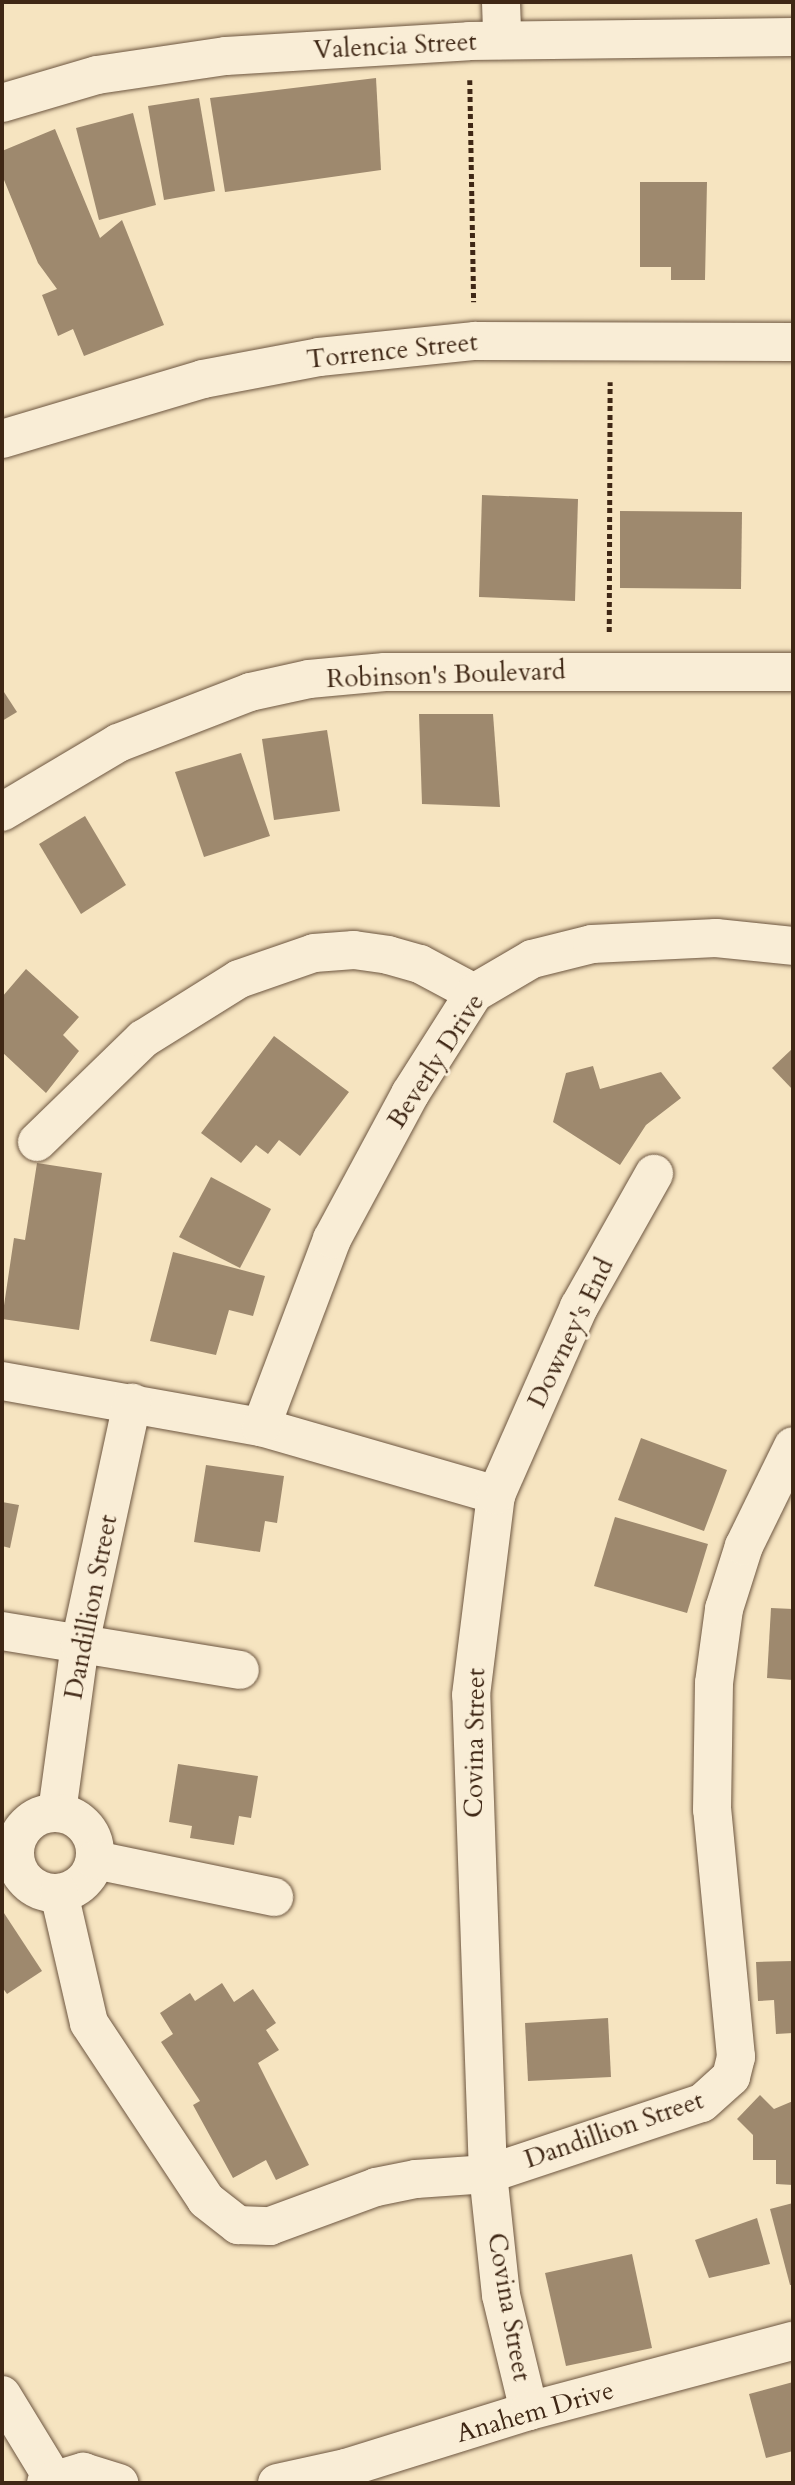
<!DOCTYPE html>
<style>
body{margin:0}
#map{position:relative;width:795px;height:2485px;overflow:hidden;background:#f6e4c0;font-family:Cardo,serif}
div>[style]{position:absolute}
.building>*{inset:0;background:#9e896e}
.path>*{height:4.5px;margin-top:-2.25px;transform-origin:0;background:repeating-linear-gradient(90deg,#3f2715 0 5px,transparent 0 8.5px)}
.roads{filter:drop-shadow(0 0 2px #6d5640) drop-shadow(0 0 2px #6d5640)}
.minor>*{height:38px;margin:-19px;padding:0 19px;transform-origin:19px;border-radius:19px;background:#f9edd6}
.minor>.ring{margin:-19px;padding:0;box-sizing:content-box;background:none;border:38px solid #f9edd6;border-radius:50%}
span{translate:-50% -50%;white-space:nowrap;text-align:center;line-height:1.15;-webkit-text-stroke:6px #f9edd6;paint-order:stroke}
.street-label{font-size:26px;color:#3f2715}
.frame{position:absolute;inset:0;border:4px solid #3f2715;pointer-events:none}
</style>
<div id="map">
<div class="building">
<i style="clip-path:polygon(376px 78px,381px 170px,225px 192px,210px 98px)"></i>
<i style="clip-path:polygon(199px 98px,215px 191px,164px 200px,148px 106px)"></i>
<i style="clip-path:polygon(133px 113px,156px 205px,99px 220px,76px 128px)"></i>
<i style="clip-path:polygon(55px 129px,100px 238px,122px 220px,164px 325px,84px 356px,73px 329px,58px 336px,42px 295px,57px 289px,38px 263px,2px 175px,2px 151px)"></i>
<i style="clip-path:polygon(640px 182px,707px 182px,705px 280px,671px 280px,671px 267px,640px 267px)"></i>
<i style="clip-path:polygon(482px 495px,578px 499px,575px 601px,479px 597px)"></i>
<i style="clip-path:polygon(620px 511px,742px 512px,741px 589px,620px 588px)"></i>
<i style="clip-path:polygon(2px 689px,17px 712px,2px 721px)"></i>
<i style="clip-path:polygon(419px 714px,493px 714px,500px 807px,422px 804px)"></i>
<i style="clip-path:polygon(327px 730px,340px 811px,274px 820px,262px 739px)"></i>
<i style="clip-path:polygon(241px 753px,270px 836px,204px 857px,175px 772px)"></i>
<i style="clip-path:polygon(85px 816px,126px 885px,81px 914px,39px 844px)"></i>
<i style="clip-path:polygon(26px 969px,79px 1017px,63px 1035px,79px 1051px,46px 1093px,2px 1052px,2px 997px)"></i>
<i style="clip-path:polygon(274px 1036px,349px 1092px,300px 1156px,279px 1140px,268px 1154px,256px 1145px,241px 1163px,201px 1133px)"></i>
<i style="clip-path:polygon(793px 1048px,793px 1090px,772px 1068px)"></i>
<i style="clip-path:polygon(593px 1066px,600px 1089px,661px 1072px,681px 1098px,646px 1125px,620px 1165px,553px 1122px,566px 1073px)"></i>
<i style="clip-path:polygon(37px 1163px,102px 1173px,79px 1330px,2px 1319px,14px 1238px,25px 1240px)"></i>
<i style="clip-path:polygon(211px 1177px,271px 1209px,240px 1268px,179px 1237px)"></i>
<i style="clip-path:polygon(173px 1252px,265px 1276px,253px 1316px,229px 1310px,216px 1355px,150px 1341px)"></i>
<i style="clip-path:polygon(641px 1438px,727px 1470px,704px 1531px,618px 1500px)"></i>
<i style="clip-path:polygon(206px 1465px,284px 1476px,277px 1523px,265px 1521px,260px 1552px,194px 1542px)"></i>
<i style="clip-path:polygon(2px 1502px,19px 1505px,10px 1548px,2px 1546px)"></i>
<i style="clip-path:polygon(615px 1517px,708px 1544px,687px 1613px,594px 1586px)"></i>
<i style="clip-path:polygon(771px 1608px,793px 1609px,793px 1680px,767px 1678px)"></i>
<i style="clip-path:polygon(178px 1764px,258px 1776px,251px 1818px,239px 1816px,234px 1845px,190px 1838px,192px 1826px,169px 1822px)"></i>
<i style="clip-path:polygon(2px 1910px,42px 1971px,7px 1994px,2px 1987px)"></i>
<i style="clip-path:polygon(793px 1961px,793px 2033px,776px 2034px,774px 2000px,758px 2001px,756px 1962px)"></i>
<i style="clip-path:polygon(222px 1983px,234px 2002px,253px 1989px,276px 2023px,266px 2030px,279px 2050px,258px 2063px,309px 2165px,276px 2180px,266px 2160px,233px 2178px,193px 2105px,200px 2101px,161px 2042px,173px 2034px,160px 2013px,190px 1993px,195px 2001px)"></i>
<i style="clip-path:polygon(608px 2018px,611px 2077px,528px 2081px,525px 2023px)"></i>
<i style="clip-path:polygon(760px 2095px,774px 2109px,793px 2101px,793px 2185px,776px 2184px,776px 2160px,753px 2160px,753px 2135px,737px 2119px)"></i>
<i style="clip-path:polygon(793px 2203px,793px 2285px,790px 2285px,770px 2209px)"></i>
<i style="clip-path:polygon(757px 2218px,770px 2264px,709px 2278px,695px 2240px)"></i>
<i style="clip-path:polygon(632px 2254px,652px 2348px,566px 2366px,545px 2273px)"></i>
<i style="clip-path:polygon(793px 2382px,793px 2451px,766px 2458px,749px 2394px)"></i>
</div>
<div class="path">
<i style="left:470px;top:80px;width:222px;rotate:89deg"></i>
<i style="left:609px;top:632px;width:250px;rotate:-89.8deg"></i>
</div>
<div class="roads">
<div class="minor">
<i style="left:501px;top:2px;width:38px;rotate:88deg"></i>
<i style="left:2px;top:103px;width:99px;rotate:-16.4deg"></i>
<i style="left:97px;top:75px;width:130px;rotate:-8.4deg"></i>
<i style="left:226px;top:56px;width:243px;rotate:-3.5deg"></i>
<i style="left:469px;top:41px;width:324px;rotate:-0.7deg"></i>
<i style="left:2px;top:439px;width:210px;rotate:-16.6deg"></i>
<i style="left:203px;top:379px;width:118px;rotate:-10.7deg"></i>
<i style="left:319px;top:357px;width:157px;rotate:-5.9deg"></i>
<i style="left:475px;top:341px;width:318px;rotate:0.2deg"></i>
<i style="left:2px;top:812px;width:135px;rotate:-30.7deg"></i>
<i style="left:118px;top:743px;width:142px;rotate:-21.1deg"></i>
<i style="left:250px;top:692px;width:60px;rotate:-12.4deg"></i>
<i style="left:309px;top:679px;width:76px;rotate:-5.3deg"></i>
<i style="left:385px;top:672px;width:408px"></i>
<i style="left:37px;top:1142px;width:148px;rotate:-44.2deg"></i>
<i style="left:143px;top:1039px;width:113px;rotate:-32deg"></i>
<i style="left:239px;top:979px;width:79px;rotate:-19.1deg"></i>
<i style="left:314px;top:953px;width:40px;rotate:-4.3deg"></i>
<i style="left:354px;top:950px;width:34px;rotate:8deg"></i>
<i style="left:388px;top:955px;width:33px;rotate:16deg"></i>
<i style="left:420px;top:964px;width:61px;rotate:28.2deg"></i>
<i style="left:2px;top:1381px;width:263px;rotate:10.1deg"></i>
<i style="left:261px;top:1427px;width:245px;rotate:16.1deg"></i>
<i style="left:261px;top:1427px;width:201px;rotate:-69.3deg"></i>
<i style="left:332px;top:1239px;width:165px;rotate:-61.7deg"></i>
<i style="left:410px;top:1094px;width:120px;rotate:-57.6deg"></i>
<i style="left:474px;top:993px;width:67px;rotate:-30.4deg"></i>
<i style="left:532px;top:959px;width:62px;rotate:-14deg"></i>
<i style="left:592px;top:944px;width:124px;rotate:-2.8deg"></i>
<i style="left:716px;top:938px;width:77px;rotate:5.9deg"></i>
<i style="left:2px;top:1631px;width:241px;rotate:9.3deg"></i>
<i style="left:57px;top:1812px;width:170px;rotate:-82.2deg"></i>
<i style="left:80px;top:1644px;width:247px;rotate:-77.8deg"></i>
<i class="ring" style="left:15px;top:1813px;width:42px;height:42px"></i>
<i style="left:95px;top:1860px;width:183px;rotate:11.7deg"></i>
<i style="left:59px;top:1893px;width:133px;rotate:77deg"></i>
<i style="left:89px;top:2023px;width:212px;rotate:56.5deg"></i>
<i style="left:206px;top:2200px;width:41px;rotate:38deg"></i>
<i style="left:238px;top:2225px;width:32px;rotate:2deg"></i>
<i style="left:270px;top:2226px;width:113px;rotate:-20.2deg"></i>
<i style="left:376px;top:2187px;width:41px;rotate:-11.3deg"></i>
<i style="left:416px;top:2179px;width:72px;rotate:-4deg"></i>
<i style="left:488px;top:2174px;width:225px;rotate:-18.4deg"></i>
<i style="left:702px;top:2103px;width:39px;rotate:-42deg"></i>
<i style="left:731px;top:2077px;width:21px;rotate:-76deg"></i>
<i style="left:736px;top:2057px;width:248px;rotate:-95.5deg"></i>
<i style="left:712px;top:1810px;width:127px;rotate:-89.1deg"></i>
<i style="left:714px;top:1683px;width:75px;rotate:-82.3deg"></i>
<i style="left:724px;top:1609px;width:66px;rotate:-72.4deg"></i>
<i style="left:744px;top:1546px;width:111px;rotate:-63.9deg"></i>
<i style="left:2px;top:2395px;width:98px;rotate:58.7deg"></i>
<i style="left:529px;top:2411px;width:119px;rotate:-103.6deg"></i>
<i style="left:501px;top:2295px;width:122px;rotate:-96.1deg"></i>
<i style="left:488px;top:2174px;width:479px;rotate:-92deg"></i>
<i style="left:471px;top:1695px;width:202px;rotate:-82.9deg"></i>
<i style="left:496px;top:1495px;width:206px;rotate:-66.2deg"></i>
<i style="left:579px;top:1307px;width:153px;rotate:-60.6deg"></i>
<i style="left:46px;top:2483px;width:39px;rotate:-17deg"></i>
<i style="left:83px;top:2472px;width:38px;rotate:17deg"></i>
<i style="left:277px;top:2483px;width:71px;rotate:-12.3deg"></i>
<i style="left:346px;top:2468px;width:192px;rotate:-17.3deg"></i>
<i style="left:529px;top:2411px;width:273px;rotate:-14.9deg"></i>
</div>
</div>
<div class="street-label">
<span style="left:395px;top:46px;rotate:-3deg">Valencia Street</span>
<span style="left:392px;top:351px;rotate:-6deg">Torrence Street</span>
<span style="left:446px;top:675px;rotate:-2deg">Robinson's Boulevard</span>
<span style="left:436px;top:1061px;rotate:-57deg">Beverly Drive</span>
<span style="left:571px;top:1333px;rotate:-64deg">Downey's End</span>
<span style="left:91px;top:1607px;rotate:-79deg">Dandillion Street</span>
<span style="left:475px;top:1743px;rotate:-89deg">Covina Street</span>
<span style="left:614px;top:2130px;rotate:-19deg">Dandillion Street</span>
<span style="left:509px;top:2307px;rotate:80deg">Covina Street</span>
<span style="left:535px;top:2412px;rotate:-16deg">Anahem Drive</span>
</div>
<div class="frame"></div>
</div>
